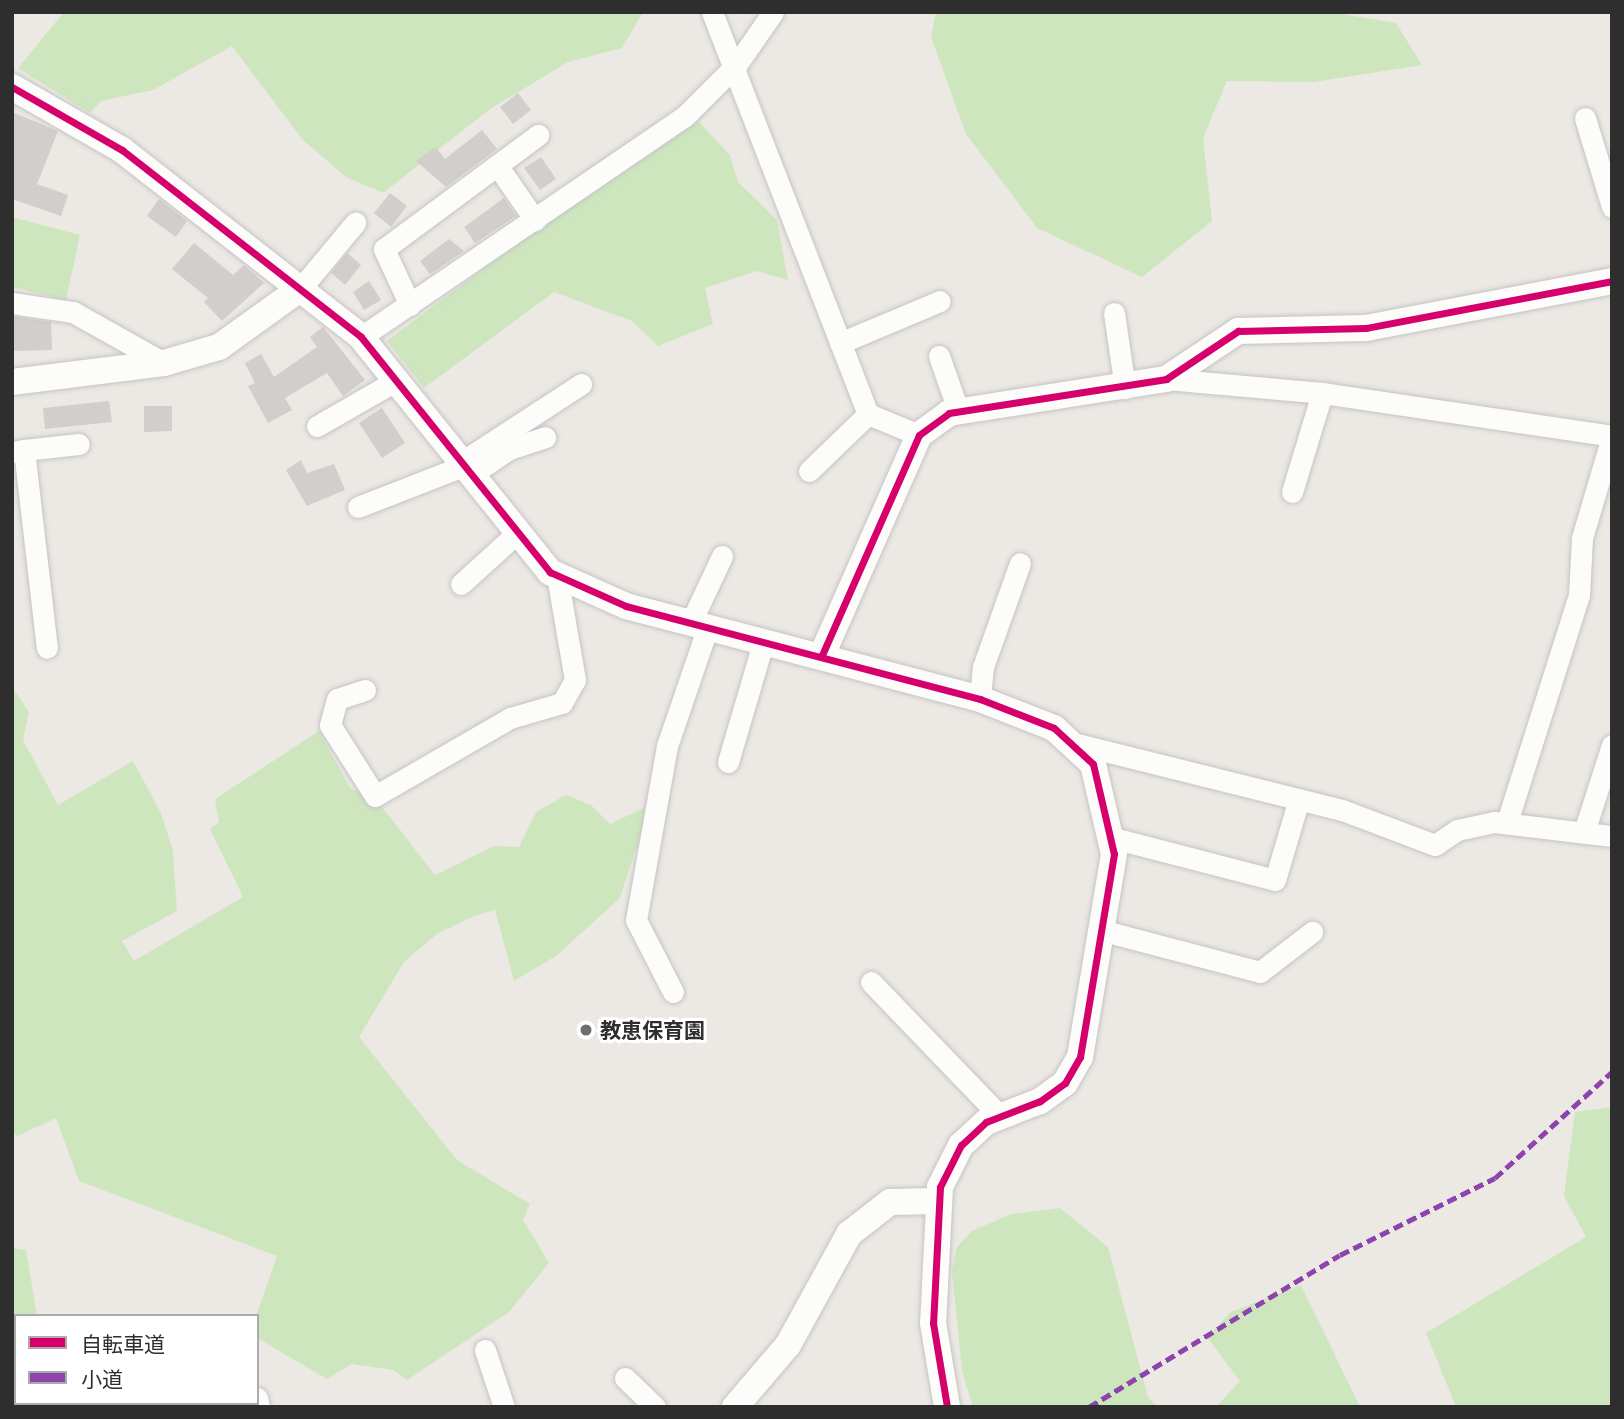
<!DOCTYPE html>
<meta charset="utf-8">
<style>
body{margin:0}
#map{position:relative;width:1624px;height:1419px;overflow:hidden;background:#ece8e4;font-family:"Asap Condensed","Noto Sans JP",sans-serif}
div>[style]{position:absolute}
.green>*{inset:0;background:#cee6be}
.building>*{inset:0;background:#d1cecb}
.roads{filter:drop-shadow(0 0 2px #c5c4c5) drop-shadow(0 0 2px #c5c4c5)}
.minor>*{height:21px;margin:-10.5px;padding:0 10.5px;transform-origin:10.5px;border-radius:10.5px;background:#fcfcfb}
.tertiary>*{height:26px;margin:-13px;padding:0 13px;transform-origin:13px;border-radius:13px;background:#fcfcfb}
.quiet>*{height:5px;margin-top:-2.5px;transform-origin:0;background:repeating-linear-gradient(90deg,#8e44ad 0 10px,transparent 0 15px)}
.cycleway>*{height:7px;margin:-3.5px;padding:0 3.5px;transform-origin:3.5px;border-radius:3.5px;background:#d6006c}
.dots>*{width:19px;height:19px;translate:-50% -50%;box-sizing:border-box;border:4px solid #fff;border-radius:50%}
span{translate:-50% -50%;white-space:nowrap;text-align:center;line-height:1.15;-webkit-text-stroke:6px #fff;paint-order:stroke}
.poi-label{font-size:21px;color:#2e2e2e;font-weight:700}
.left{translate:0 -50%;text-align:left}
.frame{position:absolute;inset:0;border:14px solid #2e2e2e;pointer-events:none}
.legend{position:absolute;left:14px;top:1314px;width:245px;height:91px;box-sizing:border-box;background:#fff;border:2px solid #ababab;margin:0;padding:9px 12px;list-style:none;font-size:21px;color:#2e2e2e}
.legend li{display:flex;align-items:center;gap:14px;height:35px}
.legend b{width:35px;border:2px solid #ababab}
</style>
<div id="map">
<div class="green">
<i style="clip-path:polygon(64px 12px,643px 12px,622px 48px,568px 62px,490px 109px,383px 193px,346px 177px,302px 139px,232px 46px,153px 90px,101px 101px,90px 113px,18px 68px)"></i>
<i style="clip-path:polygon(936px 12px,1330px 12px,1396px 23px,1422px 65px,1314px 82px,1227px 81px,1203px 138px,1212px 221px,1142px 277px,1037px 228px,966px 134px,931px 37px)"></i>
<i style="clip-path:polygon(698px 121px,730px 155px,738px 182px,777px 220px,788px 280px,757px 271px,705px 288px,713px 324px,658px 346px,632px 321px,554px 292px,424px 388px,387px 341px,554px 216px)"></i>
<i style="clip-path:polygon(12px 217px,80px 235px,66px 300px,12px 287px)"></i>
<i style="clip-path:polygon(12px 687px,29px 712px,23px 740px,58px 805px,133px 761px,161px 813px,173px 851px,177px 911px,122px 941px,134px 961px,243px 897px,210px 829px,219px 822px,215px 799px,319px 731px,350px 788px,376px 799px,435px 875px,494px 846px,519px 847px,536px 812px,566px 795px,591px 805px,610px 824px,650px 805px,620px 898px,556px 956px,514px 981px,495px 910px,477px 915px,438px 933px,404px 962px,359px 1037px,457px 1160px,530px 1204px,523px 1220px,549px 1263px,509px 1312px,407px 1380px,393px 1370px,352px 1364px,327px 1379px,257px 1338px,256px 1316px,277px 1256px,79px 1181px,56px 1118px,17px 1136px,12px 1131px)"></i>
<i style="clip-path:polygon(1612px 1107px,1612px 1407px,1456px 1407px,1426px 1333px,1586px 1237px,1564px 1196px,1575px 1112px)"></i>
<i style="clip-path:polygon(1060px 1208px,1108px 1247px,1148px 1397px,1158px 1407px,973px 1407px,962px 1371px,952px 1271px,957px 1247px,972px 1231px,1011px 1214px)"></i>
<i style="clip-path:polygon(12px 1248px,26px 1250px,37px 1316px,16px 1316px,12px 1326px)"></i>
<i style="clip-path:polygon(1301px 1285px,1360px 1407px,1216px 1407px,1240px 1381px,1207px 1337px,1231px 1312px)"></i>
</div>
<div class="building">
<i style="clip-path:polygon(518px 93px,531px 110px,513px 124px,500px 107px)"></i>
<i style="clip-path:polygon(12px 112px,58px 131px,37px 184px,68px 195px,61px 216px,12px 199px)"></i>
<i style="clip-path:polygon(482px 130px,497px 149px,446px 187px,416px 161px,436px 147px,445px 159px)"></i>
<i style="clip-path:polygon(541px 157px,556px 179px,540px 190px,524px 168px)"></i>
<i style="clip-path:polygon(390px 193px,407px 206px,391px 227px,374px 213px)"></i>
<i style="clip-path:polygon(504px 198px,516px 216px,475px 243px,464px 227px)"></i>
<i style="clip-path:polygon(159px 199px,187px 221px,176px 237px,147px 216px)"></i>
<i style="clip-path:polygon(449px 239px,464px 251px,430px 274px,420px 261px)"></i>
<i style="clip-path:polygon(194px 243px,233px 275px,244px 265px,264px 283px,222px 321px,204px 302px,208px 298px,172px 269px)"></i>
<i style="clip-path:polygon(347px 253px,361px 265px,345px 285px,331px 273px)"></i>
<i style="clip-path:polygon(369px 281px,381px 300px,364px 310px,353px 292px)"></i>
<i style="clip-path:polygon(12px 316px,51px 322px,52px 350px,12px 351px)"></i>
<i style="clip-path:polygon(323px 327px,365px 380px,343px 396px,327px 373px,285px 398px,292px 410px,268px 423px,248px 386px,255px 383px,245px 363px,261px 354px,274px 377px,317px 347px,310px 337px)"></i>
<i style="clip-path:polygon(109px 401px,112px 422px,45px 429px,43px 408px)"></i>
<i style="clip-path:polygon(144px 406px,172px 406px,172px 431px,144px 432px)"></i>
<i style="clip-path:polygon(382px 408px,405px 443px,382px 458px,359px 423px)"></i>
<i style="clip-path:polygon(301px 460px,307px 473px,334px 464px,345px 490px,307px 506px,286px 470px)"></i>
</div>
<div class="roads">
<div class="minor">
<i style="left:712px;top:12px;width:431px;rotate:68.8deg"></i>
<i style="left:868px;top:414px;width:55px;rotate:22.4deg"></i>
<i style="left:1585px;top:118px;width:93px;rotate:73.1deg"></i>
<i style="left:497px;top:165px;width:67px;rotate:55.4deg"></i>
<i style="left:301px;top:288px;width:85px;rotate:-50.3deg"></i>
<i style="left:12px;top:303px;width:62px;rotate:8.4deg"></i>
<i style="left:73px;top:312px;width:104px;rotate:29.3deg"></i>
<i style="left:410px;top:305px;width:62px;rotate:-114.9deg"></i>
<i style="left:384px;top:249px;width:192px;rotate:-36.5deg"></i>
<i style="left:1114px;top:313px;width:76px;rotate:81.7deg"></i>
<i style="left:361px;top:337px;width:391px;rotate:-34.3deg"></i>
<i style="left:684px;top:117px;width:75px;rotate:-45deg"></i>
<i style="left:737px;top:64px;width:63px;rotate:-55.3deg"></i>
<i style="left:840px;top:343px;width:108px;rotate:-22.8deg"></i>
<i style="left:939px;top:356px;width:57px;rotate:70.6deg"></i>
<i style="left:1166px;top:379px;width:157px;rotate:5.1deg"></i>
<i style="left:1322px;top:393px;width:293px;rotate:8.4deg"></i>
<i style="left:317px;top:426px;width:92px;rotate:-29.9deg"></i>
<i style="left:24px;top:450px;width:55px;rotate:-6.2deg"></i>
<i style="left:12px;top:452px;width:12px;rotate:-9deg"></i>
<i style="left:24px;top:450px;width:199px;rotate:83.4deg"></i>
<i style="left:463px;top:461px;width:141px;rotate:-33.1deg"></i>
<i style="left:809px;top:471px;width:82px;rotate:-44deg"></i>
<i style="left:472px;top:474px;width:45px;rotate:-34deg"></i>
<i style="left:509px;top:449px;width:38px;rotate:-18deg"></i>
<i style="left:1292px;top:492px;width:103px;rotate:-73.1deg"></i>
<i style="left:358px;top:507px;width:116px;rotate:-21.3deg"></i>
<i style="left:461px;top:584px;width:76px;rotate:-42.3deg"></i>
<i style="left:691px;top:622px;width:73px;rotate:-64.8deg"></i>
<i style="left:365px;top:690px;width:29px;rotate:162deg"></i>
<i style="left:337px;top:699px;width:27px;rotate:105deg"></i>
<i style="left:330px;top:725px;width:84px;rotate:57.6deg"></i>
<i style="left:375px;top:796px;width:156px;rotate:-30deg"></i>
<i style="left:510px;top:718px;width:54px;rotate:-16.1deg"></i>
<i style="left:562px;top:703px;width:26px;rotate:-61deg"></i>
<i style="left:575px;top:680px;width:106px;rotate:-99.8deg"></i>
<i style="left:980px;top:699px;width:32px;rotate:-85deg"></i>
<i style="left:983px;top:667px;width:110px;rotate:-70.4deg"></i>
<i style="left:1077px;top:744px;width:273px;rotate:14deg"></i>
<i style="left:1342px;top:810px;width:99px;rotate:20.6deg"></i>
<i style="left:1435px;top:845px;width:27px;rotate:-34deg"></i>
<i style="left:1457px;top:830px;width:38px;rotate:-12deg"></i>
<i style="left:1494px;top:822px;width:119px;rotate:6.8deg"></i>
<i style="left:728px;top:762px;width:127px;rotate:-73.6deg"></i>
<i style="left:1507px;top:822px;width:238px;rotate:-72.4deg"></i>
<i style="left:1579px;top:595px;width:57px;rotate:-87deg"></i>
<i style="left:1582px;top:538px;width:105px;rotate:-73.5deg"></i>
<i style="left:1584px;top:832px;width:91px;rotate:-72.2deg"></i>
<i style="left:1113px;top:838px;width:167px;rotate:14.5deg"></i>
<i style="left:1275px;top:880px;width:84px;rotate:-73.5deg"></i>
<i style="left:1104px;top:931px;width:161px;rotate:14.7deg"></i>
<i style="left:1260px;top:972px;width:66px;rotate:-37.6deg"></i>
<i style="left:871px;top:982px;width:185px;rotate:46.1deg"></i>
<i style="left:673px;top:992px;width:81px;rotate:-117.2deg"></i>
<i style="left:636px;top:920px;width:177px;rotate:-79.9deg"></i>
<i style="left:667px;top:746px;width:127px;rotate:-71.1deg"></i>
<i style="left:485px;top:1350px;width:60px;rotate:71.6deg"></i>
<i style="left:625px;top:1378px;width:42px;rotate:44deg"></i>
<i style="left:257px;top:1398px;width:9px;rotate:77deg"></i>
</div>
<div class="tertiary">
<i style="left:12px;top:87px;width:127px;rotate:29.8deg"></i>
<i style="left:122px;top:150px;width:303px;rotate:38deg"></i>
<i style="left:361px;top:337px;width:302px;rotate:51.2deg"></i>
<i style="left:550px;top:572px;width:83px;rotate:24.1deg"></i>
<i style="left:626px;top:606px;width:366px;rotate:14.7deg"></i>
<i style="left:980px;top:699px;width:79px;rotate:21.4deg"></i>
<i style="left:1054px;top:728px;width:53px;rotate:42.7deg"></i>
<i style="left:1093px;top:764px;width:92px;rotate:76.9deg"></i>
<i style="left:1114px;top:854px;width:206px;rotate:99.5deg"></i>
<i style="left:1080px;top:1057px;width:30px;rotate:120deg"></i>
<i style="left:1065px;top:1083px;width:31px;rotate:144deg"></i>
<i style="left:1040px;top:1101px;width:58px;rotate:158.7deg"></i>
<i style="left:986px;top:1122px;width:34px;rotate:137deg"></i>
<i style="left:961px;top:1145px;width:47px;rotate:116.6deg"></i>
<i style="left:940px;top:1187px;width:136px;rotate:92.9deg"></i>
<i style="left:933px;top:1323px;width:85px;rotate:80.5deg"></i>
<i style="left:12px;top:382px;width:153px;rotate:-7.1deg"></i>
<i style="left:164px;top:363px;width:57px;rotate:-16.2deg"></i>
<i style="left:219px;top:347px;width:101px;rotate:-35.7deg"></i>
<i style="left:822px;top:655px;width:240px;rotate:-66.2deg"></i>
<i style="left:919px;top:435px;width:37px;rotate:-36deg"></i>
<i style="left:949px;top:413px;width:220px;rotate:-8.9deg"></i>
<i style="left:1166px;top:379px;width:87px;rotate:-33.7deg"></i>
<i style="left:1238px;top:331px;width:128px;rotate:-1.3deg"></i>
<i style="left:1366px;top:328px;width:250px;rotate:-10.8deg"></i>
<i style="left:735px;top:1407px;width:82px;rotate:-49.5deg"></i>
<i style="left:788px;top:1345px;width:127px;rotate:-61.2deg"></i>
<i style="left:849px;top:1234px;width:52px;rotate:-38deg"></i>
<i style="left:890px;top:1202px;width:47px;rotate:-1.2deg"></i>
</div>
</div>
<div class="quiet">
<i style="left:1089px;top:1407px;width:293px;rotate:-31.2deg"></i>
<i style="left:1340px;top:1255px;width:173px;rotate:-26.4deg"></i>
<i style="left:1495px;top:1178px;width:158px;rotate:-42.2deg"></i>
</div>
<div class="cycleway">
<i style="left:12px;top:87px;width:127px;rotate:29.8deg"></i>
<i style="left:122px;top:150px;width:303px;rotate:38deg"></i>
<i style="left:361px;top:337px;width:302px;rotate:51.2deg"></i>
<i style="left:550px;top:572px;width:83px;rotate:24.1deg"></i>
<i style="left:626px;top:606px;width:366px;rotate:14.7deg"></i>
<i style="left:980px;top:699px;width:79px;rotate:21.4deg"></i>
<i style="left:1054px;top:728px;width:53px;rotate:42.7deg"></i>
<i style="left:1093px;top:764px;width:92px;rotate:76.9deg"></i>
<i style="left:1114px;top:854px;width:206px;rotate:99.5deg"></i>
<i style="left:1080px;top:1057px;width:30px;rotate:120deg"></i>
<i style="left:1065px;top:1083px;width:31px;rotate:144deg"></i>
<i style="left:1040px;top:1101px;width:58px;rotate:158.7deg"></i>
<i style="left:986px;top:1122px;width:34px;rotate:137deg"></i>
<i style="left:961px;top:1145px;width:47px;rotate:116.6deg"></i>
<i style="left:940px;top:1187px;width:136px;rotate:92.9deg"></i>
<i style="left:933px;top:1323px;width:85px;rotate:80.5deg"></i>
<i style="left:822px;top:655px;width:240px;rotate:-66.2deg"></i>
<i style="left:919px;top:435px;width:37px;rotate:-36deg"></i>
<i style="left:949px;top:413px;width:220px;rotate:-8.9deg"></i>
<i style="left:1166px;top:379px;width:87px;rotate:-33.7deg"></i>
<i style="left:1238px;top:331px;width:128px;rotate:-1.3deg"></i>
<i style="left:1366px;top:328px;width:250px;rotate:-10.8deg"></i>
</div>
<div class="dots">
<i style="left:586px;top:1030px;background:#706f6e"></i>
</div>
<div class="poi-label">
<span class="left" style="left:600px;top:1030px">教恵保育園</span>
</div>
<div class="frame"></div>
<ul class="legend">
<li><b style="height:9px;background:#d6006c"></b>自転車道</li>
<li><b style="height:9px;background:#8e44ad"></b>小道</li>
</ul>
</div>
